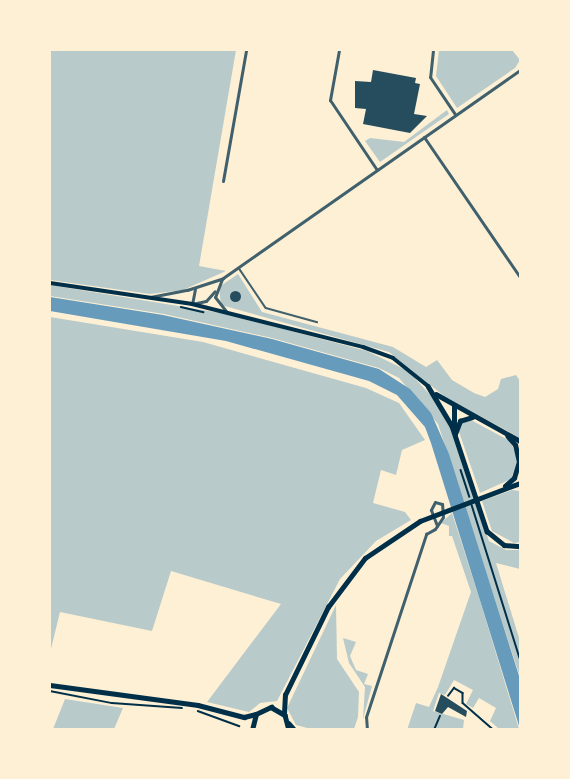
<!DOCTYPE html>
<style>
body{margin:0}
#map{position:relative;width:570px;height:779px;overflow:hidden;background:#fdf0d5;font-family:"Varela Round",sans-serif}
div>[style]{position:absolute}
.green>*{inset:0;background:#b9caca}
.water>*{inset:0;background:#669bbc}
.building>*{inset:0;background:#264d5e}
.round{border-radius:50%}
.path>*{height:1.5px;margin:-0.75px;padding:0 0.75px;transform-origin:0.75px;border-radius:0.75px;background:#003049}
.service>*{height:1.5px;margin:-0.75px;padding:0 0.75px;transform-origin:0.75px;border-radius:0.75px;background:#3f606c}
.minor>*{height:3px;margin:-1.5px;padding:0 1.5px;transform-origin:1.5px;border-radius:1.5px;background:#3f606c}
.secondary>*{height:4px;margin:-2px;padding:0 2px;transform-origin:2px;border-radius:2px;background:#003049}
.primary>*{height:4.5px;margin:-2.25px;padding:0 2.25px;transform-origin:2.25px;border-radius:2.25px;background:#003049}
span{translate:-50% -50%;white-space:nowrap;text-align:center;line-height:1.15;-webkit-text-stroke:5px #fdf0d5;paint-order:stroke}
.frame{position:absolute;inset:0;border:51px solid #fdf0d5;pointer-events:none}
</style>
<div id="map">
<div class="green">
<i style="clip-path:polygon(50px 50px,236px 50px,199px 266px,226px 271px,183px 290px,150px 294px,50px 280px)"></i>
<i style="clip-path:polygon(439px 50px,512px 50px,520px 60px,515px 68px,457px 108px,436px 76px)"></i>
<i style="clip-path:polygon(447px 110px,449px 114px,380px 162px,365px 141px,370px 138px,404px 142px)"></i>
<i style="clip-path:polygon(238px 274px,262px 312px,393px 347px,426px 367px,437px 360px,452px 380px,474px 393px,485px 397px,498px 389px,501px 379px,516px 375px,520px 381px,520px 438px,444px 396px,389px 352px,221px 305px,219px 287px)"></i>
<i style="clip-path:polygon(50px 285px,227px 314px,367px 351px,408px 371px,434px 399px,452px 431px,489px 541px,506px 550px,520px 550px,520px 569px,496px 563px,520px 641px,520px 677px,438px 424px,399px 378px,379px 368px,272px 338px,164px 314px,50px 296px)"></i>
<i style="clip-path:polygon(50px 317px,203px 342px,366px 388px,399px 403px,425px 440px,402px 450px,396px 475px,381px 470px,373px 503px,405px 512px,411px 520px,376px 541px,340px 579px,277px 701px,260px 703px,249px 712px,207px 702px,281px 604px,171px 571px,152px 631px,60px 612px,50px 653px)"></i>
<i style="clip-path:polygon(469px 419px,510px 441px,518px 459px,511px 479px,480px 493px,458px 429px,462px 421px)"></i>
<i style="clip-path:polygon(512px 490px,520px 491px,520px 542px,514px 543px,492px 531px,482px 501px)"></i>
<i style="clip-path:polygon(452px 513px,477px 591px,519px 729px,499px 729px,490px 721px,496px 708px,479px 698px,473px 708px,466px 704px,473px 690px,454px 680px,445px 695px,439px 693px,433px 711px,464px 720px,463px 729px,407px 730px,416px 703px,429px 707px,438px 687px,471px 592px,452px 536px,449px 536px,449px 526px,441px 523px)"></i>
<i style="clip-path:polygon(336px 605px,337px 659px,359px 692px,358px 717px,354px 729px,311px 729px,296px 725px,287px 708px)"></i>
<i style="clip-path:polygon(343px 638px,356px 642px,350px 656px,356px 670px,368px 674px,364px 684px,372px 686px,363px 719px,365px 687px,349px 663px)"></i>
<i style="clip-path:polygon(65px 699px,110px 706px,123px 708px,114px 729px,53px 729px)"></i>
</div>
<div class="water">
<i style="clip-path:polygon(50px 297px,163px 315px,272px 339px,379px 369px,410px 389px,431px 413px,449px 454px,520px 679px,520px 729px,431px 443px,425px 427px,397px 395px,369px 381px,226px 341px,50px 311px)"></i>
</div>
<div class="building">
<i style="clip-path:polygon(373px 70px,416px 78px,415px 83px,420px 84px,414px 114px,427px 116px,410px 133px,363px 124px,366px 109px,355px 108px,355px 81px,371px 82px)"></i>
<i class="round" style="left:229.5px;top:290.5px;width:11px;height:11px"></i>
<i style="clip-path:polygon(441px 694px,467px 711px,466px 717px,448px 707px,442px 714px,435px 711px)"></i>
</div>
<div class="path">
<i style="left:181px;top:307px;width:23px;rotate:13deg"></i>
<i style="left:461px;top:470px;width:28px;rotate:72deg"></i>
<i style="left:472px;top:505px;width:160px;rotate:72.6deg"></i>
<i style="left:50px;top:691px;width:63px;rotate:11deg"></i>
<i style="left:112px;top:703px;width:70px;rotate:4.1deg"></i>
<i style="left:448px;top:696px;width:10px;rotate:-53deg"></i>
<i style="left:454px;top:688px;width:10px;rotate:29deg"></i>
<i style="left:463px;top:693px;width:10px;rotate:90deg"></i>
<i style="left:463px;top:703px;width:41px;rotate:41.1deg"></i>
<i style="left:198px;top:711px;width:44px;rotate:20.1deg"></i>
<i style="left:434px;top:730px;width:15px;rotate:-67deg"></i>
</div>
<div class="service">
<i style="left:239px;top:268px;width:48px;rotate:56deg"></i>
<i style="left:266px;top:308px;width:53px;rotate:15.4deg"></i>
</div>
<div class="minor">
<i style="left:339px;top:50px;width:51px;rotate:100.2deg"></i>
<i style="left:330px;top:100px;width:84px;rotate:56.1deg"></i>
<i style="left:433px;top:50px;width:27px;rotate:96deg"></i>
<i style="left:430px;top:77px;width:45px;rotate:56deg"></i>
<i style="left:424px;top:137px;width:170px;rotate:55.6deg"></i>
<i style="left:223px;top:181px;width:133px;rotate:-80deg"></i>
<i style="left:222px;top:279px;width:19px;rotate:111deg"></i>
<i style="left:215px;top:297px;width:18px;rotate:52deg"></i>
<i style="left:195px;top:289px;width:15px;rotate:101deg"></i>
<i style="left:192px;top:304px;width:14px;rotate:-12deg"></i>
<i style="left:206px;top:301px;width:13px;rotate:-48deg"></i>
<i style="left:150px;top:297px;width:38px;rotate:-11deg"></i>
<i style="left:187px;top:290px;width:38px;rotate:-18deg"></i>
<i style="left:223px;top:278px;width:363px;rotate:-35deg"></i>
<i style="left:367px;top:730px;width:13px;rotate:-94deg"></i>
<i style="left:366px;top:717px;width:193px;rotate:-71.8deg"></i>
<i style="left:426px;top:534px;width:10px;rotate:-29deg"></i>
<i style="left:435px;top:529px;width:14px;rotate:-56deg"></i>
<i style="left:443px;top:517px;width:13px;rotate:-94deg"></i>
<i style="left:442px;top:504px;width:7px;rotate:-164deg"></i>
<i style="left:435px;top:502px;width:9px;rotate:117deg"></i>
<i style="left:431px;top:510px;width:17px;rotate:69deg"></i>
</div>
<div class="secondary">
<i style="left:50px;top:283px;width:144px;rotate:8.4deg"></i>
<i style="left:192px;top:304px;width:176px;rotate:14.1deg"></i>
<i style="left:363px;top:347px;width:32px;rotate:20deg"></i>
<i style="left:393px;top:358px;width:45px;rotate:38.7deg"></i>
<i style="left:289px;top:723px;width:9px;rotate:49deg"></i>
</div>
<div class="primary">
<i style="left:428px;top:386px;width:47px;rotate:59deg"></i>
<i style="left:452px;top:426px;width:111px;rotate:71.6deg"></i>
<i style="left:487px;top:531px;width:22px;rotate:39deg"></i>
<i style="left:504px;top:545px;width:16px;rotate:4deg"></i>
<i style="left:436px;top:394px;width:96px;rotate:29.2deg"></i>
<i style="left:454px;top:428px;width:22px;rotate:-90deg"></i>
<i style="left:455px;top:434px;width:14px;rotate:-69deg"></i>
<i style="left:460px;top:421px;width:13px;rotate:-18deg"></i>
<i style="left:505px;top:486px;width:12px;rotate:-42deg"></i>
<i style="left:514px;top:478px;width:17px;rotate:-73deg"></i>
<i style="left:519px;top:462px;width:17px;rotate:-103deg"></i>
<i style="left:515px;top:445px;width:11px;rotate:-131deg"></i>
<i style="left:50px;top:685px;width:149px;rotate:7.7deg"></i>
<i style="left:198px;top:705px;width:48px;rotate:14.6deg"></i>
<i style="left:244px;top:717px;width:12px;rotate:-14deg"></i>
<i style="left:284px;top:713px;width:18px;rotate:-87deg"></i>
<i style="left:285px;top:695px;width:98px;rotate:-64deg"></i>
<i style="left:328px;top:607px;width:61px;rotate:-52.9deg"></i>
<i style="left:365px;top:558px;width:66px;rotate:-33.9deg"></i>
<i style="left:420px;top:521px;width:107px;rotate:-20.8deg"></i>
<i style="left:252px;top:730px;width:16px;rotate:-76deg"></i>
<i style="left:256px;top:714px;width:17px;rotate:-25deg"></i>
<i style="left:271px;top:707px;width:16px;rotate:30deg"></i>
<i style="left:285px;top:715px;width:16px;rotate:75deg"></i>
</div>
<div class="frame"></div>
</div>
